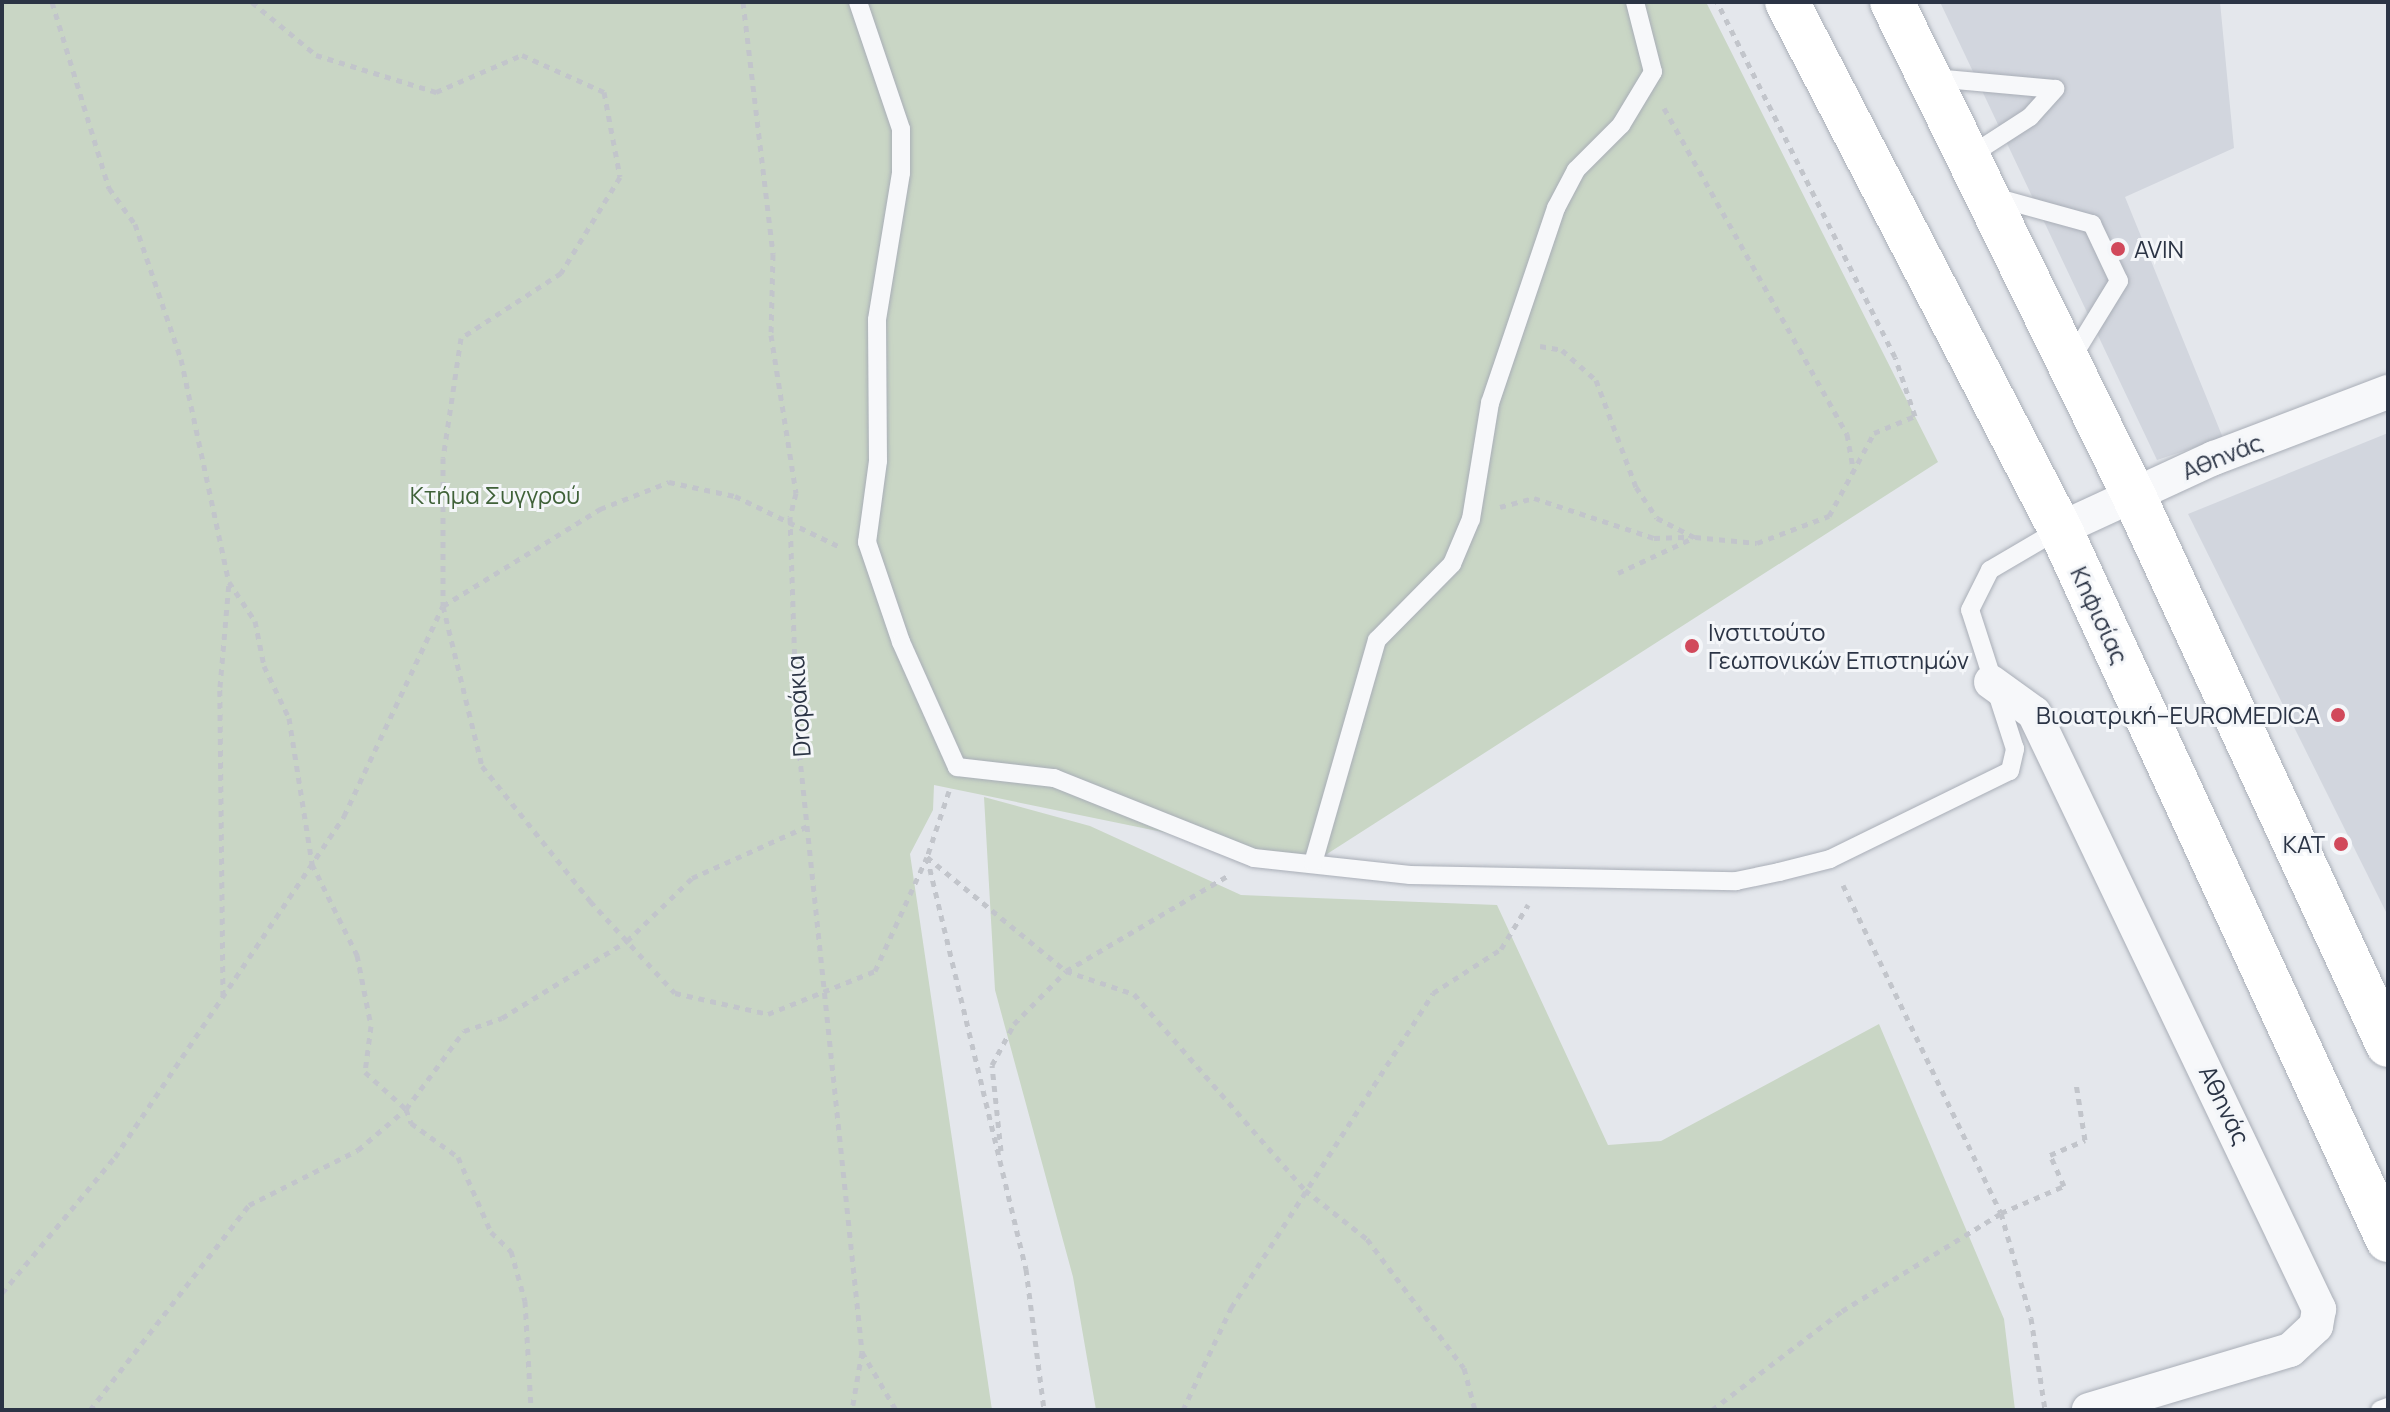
<!DOCTYPE html>
<meta charset="utf-8">
<style>
body{margin:0}
#map{position:relative;width:2390px;height:1412px;overflow:hidden;background:#e4e7ec;font-family:Manrope,sans-serif}
div>[style]{position:absolute}
.built>*{inset:0;background:#d2d6de}
.green>*{inset:0;background:#c9d6c5}
.path>*{height:5px;margin-top:-2.5px;transform-origin:0;background:repeating-linear-gradient(90deg,#c2c5cb 0 6px,transparent 0 12px)}
.roads{filter:drop-shadow(0 0 2px #a9aeb7) drop-shadow(0 0 2px #a9aeb7)}
.service>*{height:18px;margin:-9px;padding:0 9px;transform-origin:9px;border-radius:9px;background:#f7f8fa}
.minor>*{height:34px;margin:-17px;padding:0 17px;transform-origin:17px;border-radius:17px;background:#f7f8fa}
.primary>*{height:44px;margin:-22px;padding:0 22px;transform-origin:22px;border-radius:22px;background:#fff}
.dots>*{width:22px;height:22px;translate:-50% -50%;box-sizing:border-box;border:4px solid #f4f6f9;border-radius:50%}
span{translate:-50% -50%;white-space:nowrap;text-align:center;line-height:1.15;-webkit-text-stroke:6px #f4f6f9;paint-order:stroke}
.poi-label{font-size:24px;color:#2b3445}
.left{translate:0 -50%;text-align:left}
.right{translate:-100% -50%;text-align:right}
.street-label{font-size:24px;color:#2b3445}
.park-label{font-size:24px;color:#3f6138}
.frame{position:absolute;inset:0;border:4px solid #2b3445;pointer-events:none}
</style>
<div id="map">
<div class="built">
<i style="clip-path:polygon(1940px 2px,2220px 2px,2234px 148px,2125px 197px,2223px 438px,2157px 460px)"></i>
<i style="clip-path:polygon(2388px 433px,2388px 916px,2188px 514px)"></i>
</div>
<div class="green">
<i style="clip-path:polygon(2px 2px,1706px 2px,1938px 462px,1313px 863px,934px 785px,933px 810px,910px 854px,992px 1410px,2px 1410px)"></i>
<i style="clip-path:polygon(984px 797px,1090px 826px,1241px 895px,1497px 905px,1608px 1145px,1661px 1141px,1879px 1024px,2004px 1319px,2015px 1410px,1096px 1410px,1073px 1277px,995px 990px)"></i>
</div>
<div class="path">
<i style="left:52px;top:2px;width:195px;rotate:73deg"></i>
<i style="left:109px;top:188px;width:44px;rotate:54.2deg"></i>
<i style="left:135px;top:224px;width:143px;rotate:71.2deg"></i>
<i style="left:181px;top:359px;width:228px;rotate:77.9deg"></i>
<i style="left:229px;top:582px;width:47px;rotate:56.3deg"></i>
<i style="left:255px;top:621px;width:46px;rotate:78.7deg"></i>
<i style="left:264px;top:666px;width:58px;rotate:64.3deg"></i>
<i style="left:289px;top:718px;width:148px;rotate:81deg"></i>
<i style="left:312px;top:864px;width:102px;rotate:63.7deg"></i>
<i style="left:357px;top:955px;width:72px;rotate:78.8deg"></i>
<i style="left:371px;top:1026px;width:46px;rotate:97.4deg"></i>
<i style="left:365px;top:1072px;width:55px;rotate:42.1deg"></i>
<i style="left:406px;top:1109px;width:15px;rotate:70deg"></i>
<i style="left:411px;top:1123px;width:58px;rotate:35.9deg"></i>
<i style="left:458px;top:1157px;width:82px;rotate:66.3deg"></i>
<i style="left:491px;top:1232px;width:28px;rotate:44deg"></i>
<i style="left:511px;top:1251px;width:52px;rotate:74.4deg"></i>
<i style="left:525px;top:1301px;width:109px;rotate:86.8deg"></i>
<i style="left:252px;top:2px;width:83px;rotate:39.6deg"></i>
<i style="left:316px;top:55px;width:126px;rotate:17.1deg"></i>
<i style="left:436px;top:92px;width:94px;rotate:-23.3deg"></i>
<i style="left:522px;top:55px;width:90px;rotate:24.3deg"></i>
<i style="left:604px;top:92px;width:86px;rotate:79.3deg"></i>
<i style="left:620px;top:177px;width:113px;rotate:121.6deg"></i>
<i style="left:561px;top:273px;width:119px;rotate:147deg"></i>
<i style="left:461px;top:338px;width:121px;rotate:98.5deg"></i>
<i style="left:443px;top:458px;width:148px;rotate:90deg"></i>
<i style="left:443px;top:606px;width:165px;rotate:76.3deg"></i>
<i style="left:482px;top:766px;width:173px;rotate:51.3deg"></i>
<i style="left:590px;top:901px;width:125px;rotate:47.3deg"></i>
<i style="left:675px;top:993px;width:95px;rotate:12.7deg"></i>
<i style="left:768px;top:1014px;width:115px;rotate:-21.9deg"></i>
<i style="left:875px;top:971px;width:125px;rotate:-65.5deg"></i>
<i style="left:927px;top:857px;width:180px;rotate:39.4deg"></i>
<i style="left:1066px;top:971px;width:72px;rotate:18.7deg"></i>
<i style="left:1134px;top:994px;width:260px;rotate:48.9deg"></i>
<i style="left:1305px;top:1190px;width:79px;rotate:38.3deg"></i>
<i style="left:1367px;top:1239px;width:161px;rotate:53.1deg"></i>
<i style="left:1464px;top:1368px;width:43px;rotate:75.3deg"></i>
<i style="left:743px;top:2px;width:254px;rotate:83.2deg"></i>
<i style="left:773px;top:254px;width:81px;rotate:91.4deg"></i>
<i style="left:771px;top:335px;width:160px;rotate:81deg"></i>
<i style="left:796px;top:493px;width:25px;rotate:104deg"></i>
<i style="left:790px;top:517px;width:213px;rotate:88.1deg"></i>
<i style="left:797px;top:730px;width:625px;rotate:84.03deg"></i>
<i style="left:862px;top:1352px;width:59px;rotate:99.8deg"></i>
<i style="left:1664px;top:108px;width:374px;rotate:60.7deg"></i>
<i style="left:1847px;top:434px;width:35px;rotate:80deg"></i>
<i style="left:1540px;top:346px;width:22px;rotate:10deg"></i>
<i style="left:1562px;top:350px;width:45px;rotate:41.4deg"></i>
<i style="left:1596px;top:380px;width:114px;rotate:69.5deg"></i>
<i style="left:1636px;top:487px;width:37px;rotate:56deg"></i>
<i style="left:1657px;top:518px;width:42px;rotate:27.2deg"></i>
<i style="left:1500px;top:507px;width:35px;rotate:-15deg"></i>
<i style="left:1534px;top:498px;width:126px;rotate:18.4deg"></i>
<i style="left:1654px;top:538px;width:36px;rotate:-2deg"></i>
<i style="left:1618px;top:573px;width:85px;rotate:-25.1deg"></i>
<i style="left:1695px;top:537px;width:62px;rotate:5.5deg"></i>
<i style="left:1757px;top:543px;width:77px;rotate:-20.6deg"></i>
<i style="left:1829px;top:516px;width:94px;rotate:-61.5deg"></i>
<i style="left:1874px;top:433px;width:44px;rotate:-22.5deg"></i>
<i style="left:1915px;top:416px;width:62px;rotate:-108.7deg"></i>
<i style="left:1895px;top:357px;width:397px;rotate:-116.6deg"></i>
<i style="left:949px;top:791px;width:70px;rotate:108.4deg"></i>
<i style="left:927px;top:857px;width:424px;rotate:76.5deg"></i>
<i style="left:1026px;top:1269px;width:142px;rotate:82.7deg"></i>
<i style="left:1843px;top:885px;width:364px;rotate:64.3deg"></i>
<i style="left:2001px;top:1213px;width:109px;rotate:74.1deg"></i>
<i style="left:2031px;top:1318px;width:93px;rotate:81.3deg"></i>
<i style="left:223px;top:996px;width:309px;rotate:-90.6deg"></i>
<i style="left:220px;top:687px;width:104px;rotate:-85.1deg"></i>
<i style="left:1001px;top:1151px;width:86px;rotate:-96deg"></i>
<i style="left:992px;top:1065px;width:47px;rotate:-61.8deg"></i>
<i style="left:1014px;top:1024px;width:74px;rotate:-45.5deg"></i>
<i style="left:1066px;top:971px;width:187px;rotate:-30.5deg"></i>
<i style="left:2px;top:1293px;width:177px;rotate:-50.3deg"></i>
<i style="left:115px;top:1157px;width:411px;rotate:-56.1deg"></i>
<i style="left:344px;top:816px;width:232px;rotate:-64.8deg"></i>
<i style="left:443px;top:606px;width:185px;rotate:-31.7deg"></i>
<i style="left:600px;top:509px;width:74px;rotate:-21.4deg"></i>
<i style="left:669px;top:482px;width:67px;rotate:12deg"></i>
<i style="left:735px;top:496px;width:117px;rotate:25.9deg"></i>
<i style="left:862px;top:1352px;width:67px;rotate:59.6deg"></i>
<i style="left:90px;top:1410px;width:259px;rotate:-52.2deg"></i>
<i style="left:249px;top:1205px;width:122px;rotate:-26.8deg"></i>
<i style="left:358px;top:1150px;width:63px;rotate:-40.5deg"></i>
<i style="left:406px;top:1109px;width:97px;rotate:-53.4deg"></i>
<i style="left:464px;top:1031px;width:40px;rotate:-18.9deg"></i>
<i style="left:502px;top:1018px;width:147px;rotate:-31.6deg"></i>
<i style="left:627px;top:941px;width:91px;rotate:-44.1deg"></i>
<i style="left:692px;top:878px;width:129px;rotate:-24.2deg"></i>
<i style="left:1183px;top:1410px;width:113px;rotate:-64.8deg"></i>
<i style="left:1231px;top:1308px;width:374px;rotate:-57.3deg"></i>
<i style="left:1433px;top:993px;width:81px;rotate:-32.9deg"></i>
<i style="left:1501px;top:949px;width:52px;rotate:-58.5deg"></i>
<i style="left:1712px;top:1410px;width:163px;rotate:-37.3deg"></i>
<i style="left:1842px;top:1311px;width:187px;rotate:-31.6deg"></i>
<i style="left:2001px;top:1213px;width:69px;rotate:-23.2deg"></i>
<i style="left:2064px;top:1186px;width:34px;rotate:-114deg"></i>
<i style="left:2050px;top:1155px;width:38px;rotate:-23deg"></i>
<i style="left:2085px;top:1140px;width:58px;rotate:-99deg"></i>
</div>
<div class="roads">
<div class="service">
<i style="left:858px;top:2px;width:134px;rotate:71.3deg"></i>
<i style="left:901px;top:129px;width:44px;rotate:90deg"></i>
<i style="left:901px;top:173px;width:149px;rotate:99.3deg"></i>
<i style="left:877px;top:320px;width:141px;rotate:89.6deg"></i>
<i style="left:878px;top:461px;width:82px;rotate:97.7deg"></i>
<i style="left:867px;top:542px;width:106px;rotate:71.2deg"></i>
<i style="left:901px;top:642px;width:137px;rotate:65.9deg"></i>
<i style="left:957px;top:767px;width:98px;rotate:6.5deg"></i>
<i style="left:1054px;top:778px;width:215px;rotate:21.8deg"></i>
<i style="left:1254px;top:858px;width:157px;rotate:6.2deg"></i>
<i style="left:1410px;top:875px;width:326px;rotate:1.1deg"></i>
<i style="left:1736px;top:881px;width:44px;rotate:-11.8deg"></i>
<i style="left:1779px;top:872px;width:53px;rotate:-14.3deg"></i>
<i style="left:1830px;top:859px;width:200px;rotate:-26.1deg"></i>
<i style="left:2010px;top:771px;width:23px;rotate:-77deg"></i>
<i style="left:2015px;top:749px;width:146px;rotate:-107.9deg"></i>
<i style="left:1970px;top:610px;width:45px;rotate:-63.4deg"></i>
<i style="left:1990px;top:570px;width:81px;rotate:-30.4deg"></i>
<i style="left:1934px;top:78px;width:121px;rotate:5.2deg"></i>
<i style="left:1968px;top:157px;width:74px;rotate:-32.8deg"></i>
<i style="left:2030px;top:117px;width:38px;rotate:-48deg"></i>
<i style="left:1994px;top:197px;width:102px;rotate:15.4deg"></i>
<i style="left:2092px;top:224px;width:63px;rotate:64.7deg"></i>
<i style="left:2119px;top:281px;width:94px;rotate:121.5deg"></i>
<i style="left:1313px;top:863px;width:232px;rotate:-74deg"></i>
<i style="left:1377px;top:640px;width:107px;rotate:-45.4deg"></i>
<i style="left:1452px;top:564px;width:49px;rotate:-67.1deg"></i>
<i style="left:1471px;top:519px;width:118px;rotate:-80.7deg"></i>
<i style="left:1490px;top:403px;width:206px;rotate:-71.3deg"></i>
<i style="left:1556px;top:208px;width:43px;rotate:-62.2deg"></i>
<i style="left:1576px;top:170px;width:64px;rotate:-45deg"></i>
<i style="left:1621px;top:125px;width:62px;rotate:-58.9deg"></i>
<i style="left:1653px;top:72px;width:72px;rotate:-104.4deg"></i>
<i style="left:2380px;top:1410px;width:9px;rotate:-21deg"></i>
</div>
<div class="minor">
<i style="left:2060px;top:529px;width:170px;rotate:-24.8deg"></i>
<i style="left:2214px;top:458px;width:186px;rotate:-20.8deg"></i>
<i style="left:1991px;top:682px;width:53px;rotate:35.8deg"></i>
<i style="left:2034px;top:713px;width:661px;rotate:64.44deg"></i>
<i style="left:2319px;top:1309px;width:17px;rotate:100deg"></i>
<i style="left:2316px;top:1326px;width:35px;rotate:137deg"></i>
<i style="left:2290px;top:1350px;width:210px;rotate:163.4deg"></i>
</div>
<div class="primary">
<i style="left:1787px;top:2px;width:594px;rotate:62.61deg"></i>
<i style="left:2060px;top:529px;width:783px;rotate:65.24deg"></i>
<i style="left:1892px;top:2px;width:548px;rotate:63.9deg"></i>
<i style="left:2133px;top:494px;width:607px;rotate:65.17deg"></i>
</div>
</div>
<div class="dots">
<i style="left:2118px;top:249px;background:#d1495b"></i>
<i style="left:1692px;top:646px;background:#d1495b"></i>
<i style="left:2338px;top:715px;background:#d1495b"></i>
<i style="left:2341px;top:844px;background:#d1495b"></i>
</div>
<div class="poi-label">
<span class="left" style="left:2134px;top:249px">AVIN</span>
<span class="left" style="left:1708px;top:646px">Ινστιτούτο<br>Γεωπονικών Επιστημών</span>
<span class="right" style="left:2320px;top:715px">Βιοιατρική--EUROMEDICA</span>
<span class="right" style="left:2325px;top:844px">ΚΑΤ</span>
</div>
<div class="street-label">
<span style="left:2222px;top:456px;rotate:-22deg">Αθηνάς</span>
<span style="left:2100px;top:615px;rotate:65deg">Κηφισίας</span>
<span style="left:798px;top:706px;rotate:-94deg">Dropάκια</span>
<span style="left:2225px;top:1105px;rotate:64deg">Αθηνάς</span>
</div>
<div class="park-label">
<span style="left:495px;top:495px">Κτήμα Συγγρού</span>
</div>
<div class="frame"></div>
</div>
